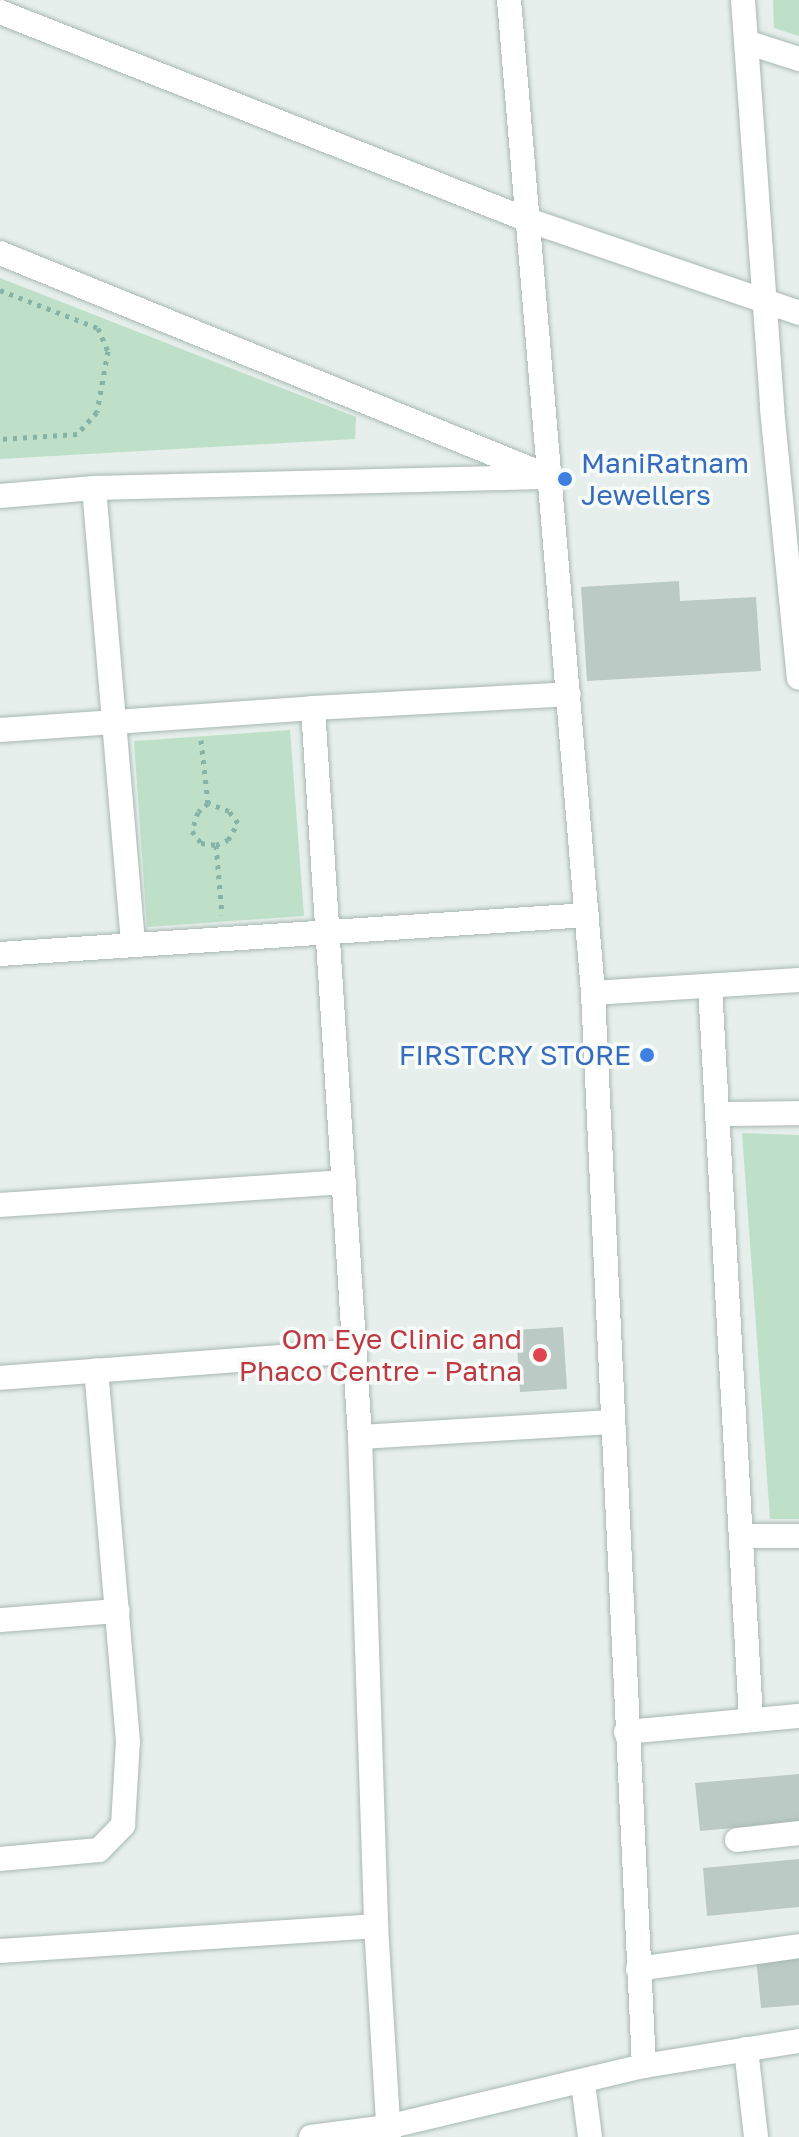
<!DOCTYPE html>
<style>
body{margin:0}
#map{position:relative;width:799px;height:2137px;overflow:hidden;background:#e6efeb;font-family:"Golos Text",sans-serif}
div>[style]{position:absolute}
.green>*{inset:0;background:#bfe0c8}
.building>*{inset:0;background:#bbcac4}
.path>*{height:5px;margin-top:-2.5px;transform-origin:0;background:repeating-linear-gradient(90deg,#86b3a5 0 4px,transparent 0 10px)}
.roads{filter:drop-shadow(0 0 2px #a8b8b2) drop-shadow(0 0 2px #a8b8b2)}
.minor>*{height:24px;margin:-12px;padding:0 12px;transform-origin:12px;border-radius:12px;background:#fff}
.dots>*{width:22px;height:22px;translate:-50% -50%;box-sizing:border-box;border:4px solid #f7fbf9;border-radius:50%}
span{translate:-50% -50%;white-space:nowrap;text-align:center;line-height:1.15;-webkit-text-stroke:7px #f7fbf9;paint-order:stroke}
.shop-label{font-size:28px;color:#366cbe}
.left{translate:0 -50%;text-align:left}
.right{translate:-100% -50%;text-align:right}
.health-label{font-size:28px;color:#be3a42}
</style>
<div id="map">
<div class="green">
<i style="clip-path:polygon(773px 0,799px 0,799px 36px,774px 28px)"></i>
<i style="clip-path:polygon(0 278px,356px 417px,355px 439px,0 459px)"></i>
<i style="clip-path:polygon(290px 730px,304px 916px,147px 927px,134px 741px)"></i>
<i style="clip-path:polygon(742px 1133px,799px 1135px,799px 1519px,770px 1519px)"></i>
</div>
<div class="building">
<i style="clip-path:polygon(679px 581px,680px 601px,756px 597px,761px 671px,587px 681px,581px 587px)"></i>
<i style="clip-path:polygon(563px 1327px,567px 1389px,520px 1392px,516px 1330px)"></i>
<i style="clip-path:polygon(799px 1774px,799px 1822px,700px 1831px,695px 1783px)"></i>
<i style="clip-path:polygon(799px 1859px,799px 1907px,707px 1916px,703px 1868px)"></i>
<i style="clip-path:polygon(799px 1955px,799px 2005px,761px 2008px,756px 1958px)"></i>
</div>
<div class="path">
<i style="left:0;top:290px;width:105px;rotate:21.2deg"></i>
<i style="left:98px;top:328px;width:25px;rotate:67deg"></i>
<i style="left:108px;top:351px;width:62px;rotate:100.2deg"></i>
<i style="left:97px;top:412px;width:30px;rotate:132deg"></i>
<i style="left:77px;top:434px;width:77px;rotate:176.3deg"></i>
<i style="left:201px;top:740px;width:63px;rotate:83.7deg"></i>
<i style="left:208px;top:803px;width:13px;rotate:138deg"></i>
<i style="left:198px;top:812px;width:20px;rotate:108deg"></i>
<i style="left:192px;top:831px;width:15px;rotate:53deg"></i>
<i style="left:201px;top:843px;width:15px;rotate:8deg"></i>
<i style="left:216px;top:845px;width:13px;rotate:-23deg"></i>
<i style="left:228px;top:840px;width:20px;rotate:-60deg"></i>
<i style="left:238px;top:823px;width:15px;rotate:-127deg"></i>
<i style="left:229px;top:811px;width:22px;rotate:-159deg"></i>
<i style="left:216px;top:845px;width:70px;rotate:85.1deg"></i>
</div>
<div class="roads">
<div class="minor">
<i style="left:509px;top:0;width:997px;rotate:85.16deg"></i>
<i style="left:593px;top:993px;width:1074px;rotate:87.28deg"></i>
<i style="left:743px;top:0;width:410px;rotate:85.9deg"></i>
<i style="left:772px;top:409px;width:270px;rotate:84.3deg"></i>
<i style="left:0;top:12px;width:567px;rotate:21.5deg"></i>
<i style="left:528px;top:220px;width:287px;rotate:18.9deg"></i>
<i style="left:746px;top:42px;width:56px;rotate:17.8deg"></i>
<i style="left:0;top:253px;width:594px;rotate:22.16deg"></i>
<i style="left:94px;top:488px;width:458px;rotate:85.1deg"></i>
<i style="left:0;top:496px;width:94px;rotate:-4.9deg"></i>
<i style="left:94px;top:488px;width:446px;rotate:-1.4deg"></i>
<i style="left:313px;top:708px;width:256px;rotate:-3.1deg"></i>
<i style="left:0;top:730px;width:314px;rotate:-4deg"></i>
<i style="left:313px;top:708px;width:731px;rotate:86.31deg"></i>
<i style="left:360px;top:1437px;width:489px;rotate:88.1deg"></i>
<i style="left:376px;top:1926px;width:211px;rotate:86.5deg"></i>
<i style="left:0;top:954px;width:588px;rotate:-3.8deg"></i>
<i style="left:710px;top:986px;width:735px;rotate:86.8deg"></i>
<i style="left:593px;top:993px;width:206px;rotate:-3.6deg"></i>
<i style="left:721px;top:1114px;width:78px;rotate:-0.7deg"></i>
<i style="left:0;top:1205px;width:345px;rotate:-3.8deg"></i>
<i style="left:0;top:1378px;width:356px;rotate:-4.3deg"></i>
<i style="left:360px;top:1437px;width:252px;rotate:-3.4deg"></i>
<i style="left:743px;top:1536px;width:56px"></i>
<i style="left:0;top:1620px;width:118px;rotate:-4.4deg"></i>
<i style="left:626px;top:1732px;width:174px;rotate:-5.3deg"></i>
<i style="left:737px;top:1840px;width:62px;rotate:-6.4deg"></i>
<i style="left:0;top:1859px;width:99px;rotate:-5.2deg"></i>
<i style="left:99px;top:1850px;width:35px;rotate:-46deg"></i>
<i style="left:123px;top:1825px;width:83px;rotate:-86.6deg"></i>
<i style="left:128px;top:1742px;width:373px;rotate:-94.9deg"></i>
<i style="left:0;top:1951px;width:377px;rotate:-3.8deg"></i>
<i style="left:638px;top:1969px;width:163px;rotate:-8.1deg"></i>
<i style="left:746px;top:2049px;width:89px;rotate:83.5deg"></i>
<i style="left:583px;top:2083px;width:54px;rotate:82.6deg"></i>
<i style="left:311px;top:2137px;width:77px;rotate:-7.5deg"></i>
<i style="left:387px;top:2127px;width:264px;rotate:-13.4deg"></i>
<i style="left:644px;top:2066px;width:157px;rotate:-9.2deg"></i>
</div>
</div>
<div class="dots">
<i style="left:565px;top:479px;background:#3f7fe0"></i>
<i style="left:647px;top:1055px;background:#3f7fe0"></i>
<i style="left:540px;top:1355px;background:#e0444e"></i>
</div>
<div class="shop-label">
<span class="left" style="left:581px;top:479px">ManiRatnam<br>Jewellers</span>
<span class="right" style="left:631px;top:1055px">FIRSTCRY STORE</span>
</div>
<div class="health-label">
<span class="right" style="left:522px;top:1355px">Om Eye Clinic and<br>Phaco Centre - Patna</span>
</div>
</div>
